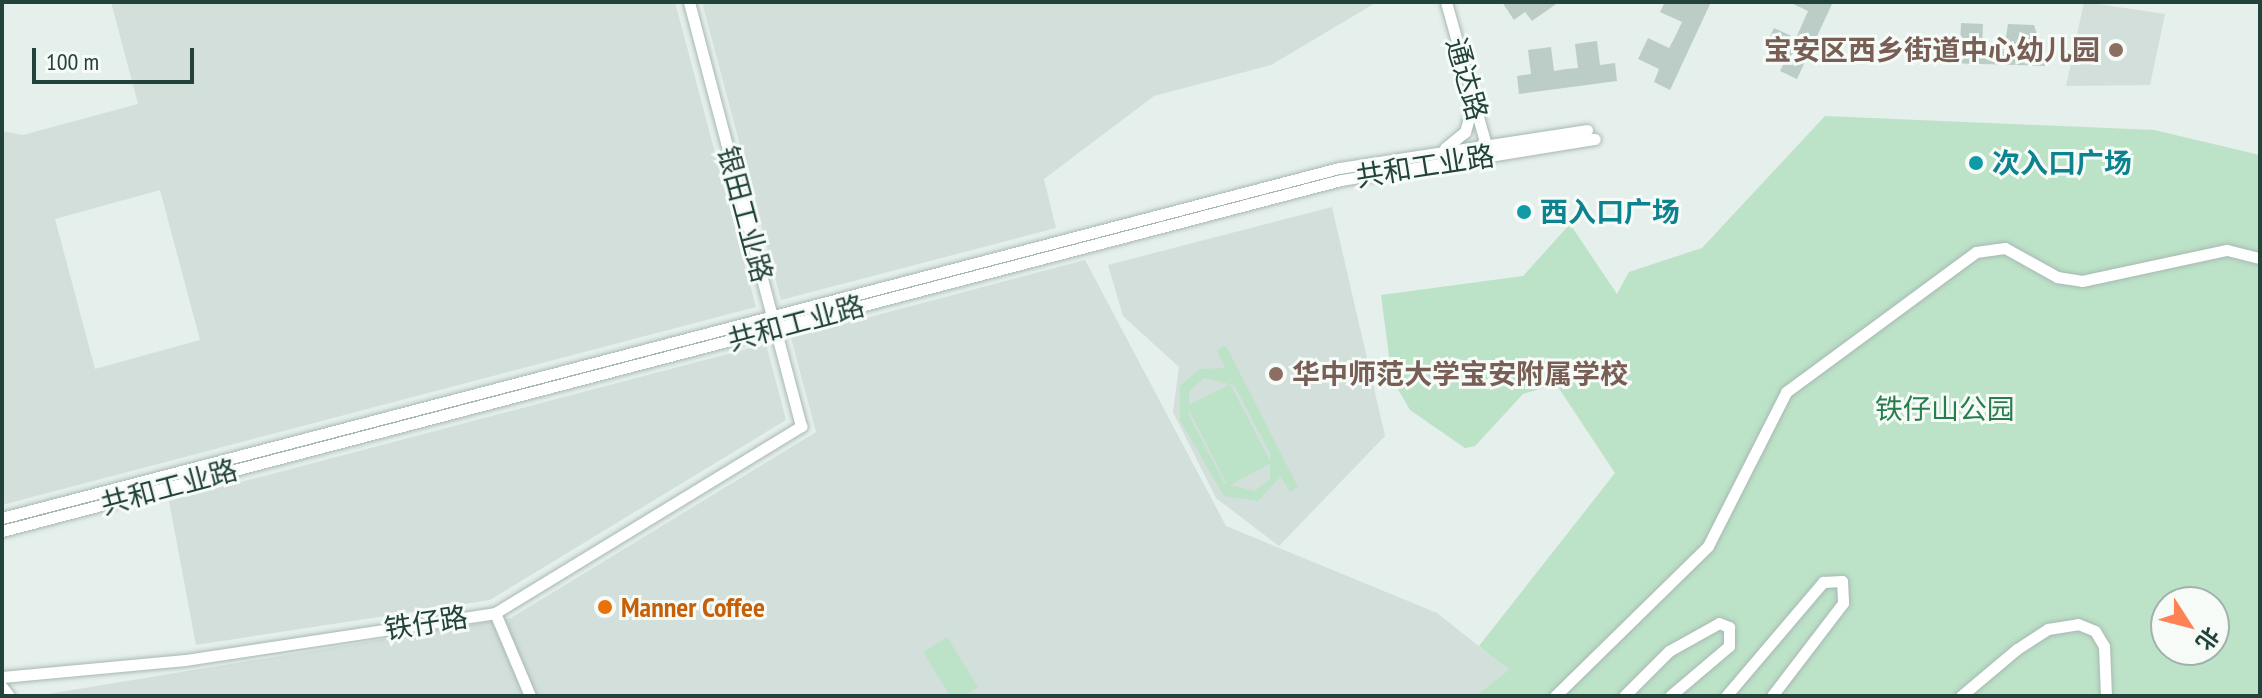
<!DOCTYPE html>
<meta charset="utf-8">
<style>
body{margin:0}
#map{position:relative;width:2262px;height:698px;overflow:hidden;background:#e5efeb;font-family:"PT Sans Narrow","Noto Sans SC",sans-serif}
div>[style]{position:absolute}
.built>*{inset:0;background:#d3dfda}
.green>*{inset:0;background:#bce2c7}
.building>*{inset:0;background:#bccdc7}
.roads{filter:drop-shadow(0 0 2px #a7b8b3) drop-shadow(0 0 2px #a7b8b3)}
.minor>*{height:11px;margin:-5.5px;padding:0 5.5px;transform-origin:5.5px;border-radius:5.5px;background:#fff}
.dots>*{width:22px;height:22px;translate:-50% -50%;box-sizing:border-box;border:4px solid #f6fbf8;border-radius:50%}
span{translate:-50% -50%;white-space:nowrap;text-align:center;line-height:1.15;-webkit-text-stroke:6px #f6fbf8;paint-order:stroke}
.education-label{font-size:28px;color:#785e54;font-weight:700}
.right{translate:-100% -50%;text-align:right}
.left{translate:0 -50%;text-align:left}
.street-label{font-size:28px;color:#22433b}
.culture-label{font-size:28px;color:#0d838f;font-weight:700}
.park-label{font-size:28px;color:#287e4b}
.food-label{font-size:28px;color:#c56008;font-weight:700}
.frame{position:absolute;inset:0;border:4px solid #22433b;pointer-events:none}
.north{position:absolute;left:2150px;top:586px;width:80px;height:80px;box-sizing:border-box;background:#f6fbf8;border:2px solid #a1b1ac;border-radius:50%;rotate:126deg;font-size:22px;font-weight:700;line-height:32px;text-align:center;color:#22433b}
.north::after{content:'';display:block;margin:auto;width:28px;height:36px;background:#fe8254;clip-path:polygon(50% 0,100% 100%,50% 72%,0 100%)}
.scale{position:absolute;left:32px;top:48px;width:162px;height:36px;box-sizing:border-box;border:4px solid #22433b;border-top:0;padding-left:10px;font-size:24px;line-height:28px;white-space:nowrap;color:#22433b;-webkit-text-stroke:6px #f6fbf8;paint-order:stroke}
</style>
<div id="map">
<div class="built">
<i style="clip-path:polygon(evenodd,111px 2px,675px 2px,756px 307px,2px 505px,2px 131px,23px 135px,138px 104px,111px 2px,160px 190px,200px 340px,95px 369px,55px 219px,160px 190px)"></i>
<i style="clip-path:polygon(702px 2px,1377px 2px,1271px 65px,1154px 96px,1044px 179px,1056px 228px,781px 300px)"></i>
<i style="clip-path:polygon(2084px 2px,2165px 14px,2150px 85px,2066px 86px)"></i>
<i style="clip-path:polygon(1332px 207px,1385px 436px,1279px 546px,1216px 498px,1173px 412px,1179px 367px,1123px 316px,1108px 265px)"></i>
<i style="clip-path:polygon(1085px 260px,1226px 526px,1437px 613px,1509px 670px,1494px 686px,1476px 696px,36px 696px,511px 618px,816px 432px,791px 338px)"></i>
<i style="clip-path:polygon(766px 344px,786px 420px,490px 600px,196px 645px,169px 501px)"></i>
</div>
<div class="green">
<i style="clip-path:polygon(evenodd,1825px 116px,2154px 130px,2260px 155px,2260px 696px,1476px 696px,1509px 670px,1479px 646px,1615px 473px,1556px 384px,1523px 394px,1475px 446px,1465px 448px,1410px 410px,1392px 379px,1381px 295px,1523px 276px,1570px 224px,1617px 294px,1629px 272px,1702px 248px,1825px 116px,2166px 602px,2214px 602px,2214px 650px,2166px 650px,2166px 602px)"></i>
<i style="clip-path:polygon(evenodd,1226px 346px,1298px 487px,1290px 492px,1281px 476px,1258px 501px,1224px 496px,1180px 420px,1180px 386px,1200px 369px,1225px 368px,1217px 350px,1226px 346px,1204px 378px,1234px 385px,1270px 453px,1270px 479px,1255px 491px,1225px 484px,1189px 416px,1189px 391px,1204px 378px)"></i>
<i style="clip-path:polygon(1230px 384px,1271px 463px,1228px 486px,1187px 406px)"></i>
<i style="clip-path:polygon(947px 637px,978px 687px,964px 696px,950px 696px,923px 652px)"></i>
</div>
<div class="building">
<i style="clip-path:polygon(1502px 2px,1559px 2px,1532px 21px,1525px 12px,1514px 20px)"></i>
<i style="clip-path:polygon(1665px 2px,1711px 2px,1670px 90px,1654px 82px,1659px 69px,1638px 59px,1648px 38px,1669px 48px,1675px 37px,1682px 22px,1660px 12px)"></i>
<i style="clip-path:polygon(1789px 2px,1833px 2px,1797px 79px,1780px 71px,1786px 59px,1764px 48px,1774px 28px,1796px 38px,1808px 11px)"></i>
<i style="clip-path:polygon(1961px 23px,1983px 24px,1982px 49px,2004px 49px,2008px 24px,2034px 25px,2047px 66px,1945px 63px,1945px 48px,1960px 48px)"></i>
<i style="clip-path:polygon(1597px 41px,1600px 65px,1615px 63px,1617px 81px,1519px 94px,1517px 76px,1531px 74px,1528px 50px,1551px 47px,1554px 71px,1566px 69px,1578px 68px,1575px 44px)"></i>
</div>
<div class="roads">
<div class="minor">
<i style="left:1446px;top:2px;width:156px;rotate:74.4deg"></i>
<i style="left:1445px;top:148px;width:26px;rotate:-39deg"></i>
<i style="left:1465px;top:132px;width:29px;rotate:-74deg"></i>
<i style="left:2px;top:518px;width:1382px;rotate:-14.67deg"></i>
<i style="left:1339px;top:168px;width:251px;rotate:-8.7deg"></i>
<i style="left:2px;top:531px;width:1384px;rotate:-14.69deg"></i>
<i style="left:1341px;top:180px;width:257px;rotate:-9.2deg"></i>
<i style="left:495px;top:613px;width:90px;rotate:67.1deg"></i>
<i style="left:2px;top:677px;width:184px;rotate:-5.3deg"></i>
<i style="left:185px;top:660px;width:314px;rotate:-8.6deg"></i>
<i style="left:495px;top:613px;width:359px;rotate:-31.4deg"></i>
<i style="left:801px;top:426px;width:439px;rotate:-104.8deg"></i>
<i style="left:2px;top:687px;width:11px;rotate:52deg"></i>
<i style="left:1555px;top:696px;width:214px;rotate:-44.4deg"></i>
<i style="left:1708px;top:546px;width:173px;rotate:-63.1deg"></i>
<i style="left:1786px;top:392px;width:236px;rotate:-36.4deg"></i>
<i style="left:1976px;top:252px;width:29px;rotate:-8deg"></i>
<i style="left:2005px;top:248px;width:60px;rotate:29.1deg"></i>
<i style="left:2057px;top:277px;width:25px;rotate:9deg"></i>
<i style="left:2082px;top:281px;width:148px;rotate:-12.1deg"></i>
<i style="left:2227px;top:250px;width:34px;rotate:14deg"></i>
<i style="left:1624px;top:696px;width:64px;rotate:-45deg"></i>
<i style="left:1669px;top:651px;width:57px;rotate:-29.2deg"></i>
<i style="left:1719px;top:623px;width:11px;rotate:22deg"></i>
<i style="left:1729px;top:627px;width:19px;rotate:90deg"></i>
<i style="left:1729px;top:646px;width:77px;rotate:139.7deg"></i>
<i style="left:1726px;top:696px;width:150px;rotate:-49.6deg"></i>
<i style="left:1823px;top:582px;width:19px;rotate:-3deg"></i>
<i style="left:1842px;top:581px;width:22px;rotate:87deg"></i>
<i style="left:1843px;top:603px;width:117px;rotate:127.4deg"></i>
<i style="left:1961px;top:696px;width:73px;rotate:-40deg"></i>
<i style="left:2017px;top:649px;width:37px;rotate:-33deg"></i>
<i style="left:2048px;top:629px;width:30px;rotate:-9deg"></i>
<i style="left:2078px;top:624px;width:18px;rotate:22deg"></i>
<i style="left:2095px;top:631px;width:17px;rotate:59deg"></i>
<i style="left:2104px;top:646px;width:50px;rotate:87.7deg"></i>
</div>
</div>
<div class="dots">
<i style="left:2116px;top:50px;background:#8d6e63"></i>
<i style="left:1976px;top:163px;background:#0f9aa8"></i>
<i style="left:1524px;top:212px;background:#0f9aa8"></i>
<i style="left:1276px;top:374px;background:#8d6e63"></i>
<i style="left:605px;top:607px;background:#e8710a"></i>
</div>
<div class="education-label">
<span class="right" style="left:2100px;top:50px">宝安区西乡街道中心幼儿园</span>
<span class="left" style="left:1292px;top:374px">华中师范大学宝安附属学校</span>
</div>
<div class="street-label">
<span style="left:1467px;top:79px;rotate:74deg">通达路</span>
<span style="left:1425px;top:166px;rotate:-9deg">共和工业路</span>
<span style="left:745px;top:214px;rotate:75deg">银田工业路</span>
<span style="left:796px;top:323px;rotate:-15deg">共和工业路</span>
<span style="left:169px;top:487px;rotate:-15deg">共和工业路</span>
<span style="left:426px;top:623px;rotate:-9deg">铁仔路</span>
</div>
<div class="culture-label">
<span class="left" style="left:1992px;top:163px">次入口广场</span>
<span class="left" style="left:1540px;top:212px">西入口广场</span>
</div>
<div class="park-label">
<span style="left:1945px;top:409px">铁仔山公园</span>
</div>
<div class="food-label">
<span class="left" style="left:621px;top:607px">Manner Coffee</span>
</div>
<div class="frame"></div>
<div class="north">北</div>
<div class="scale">100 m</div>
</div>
